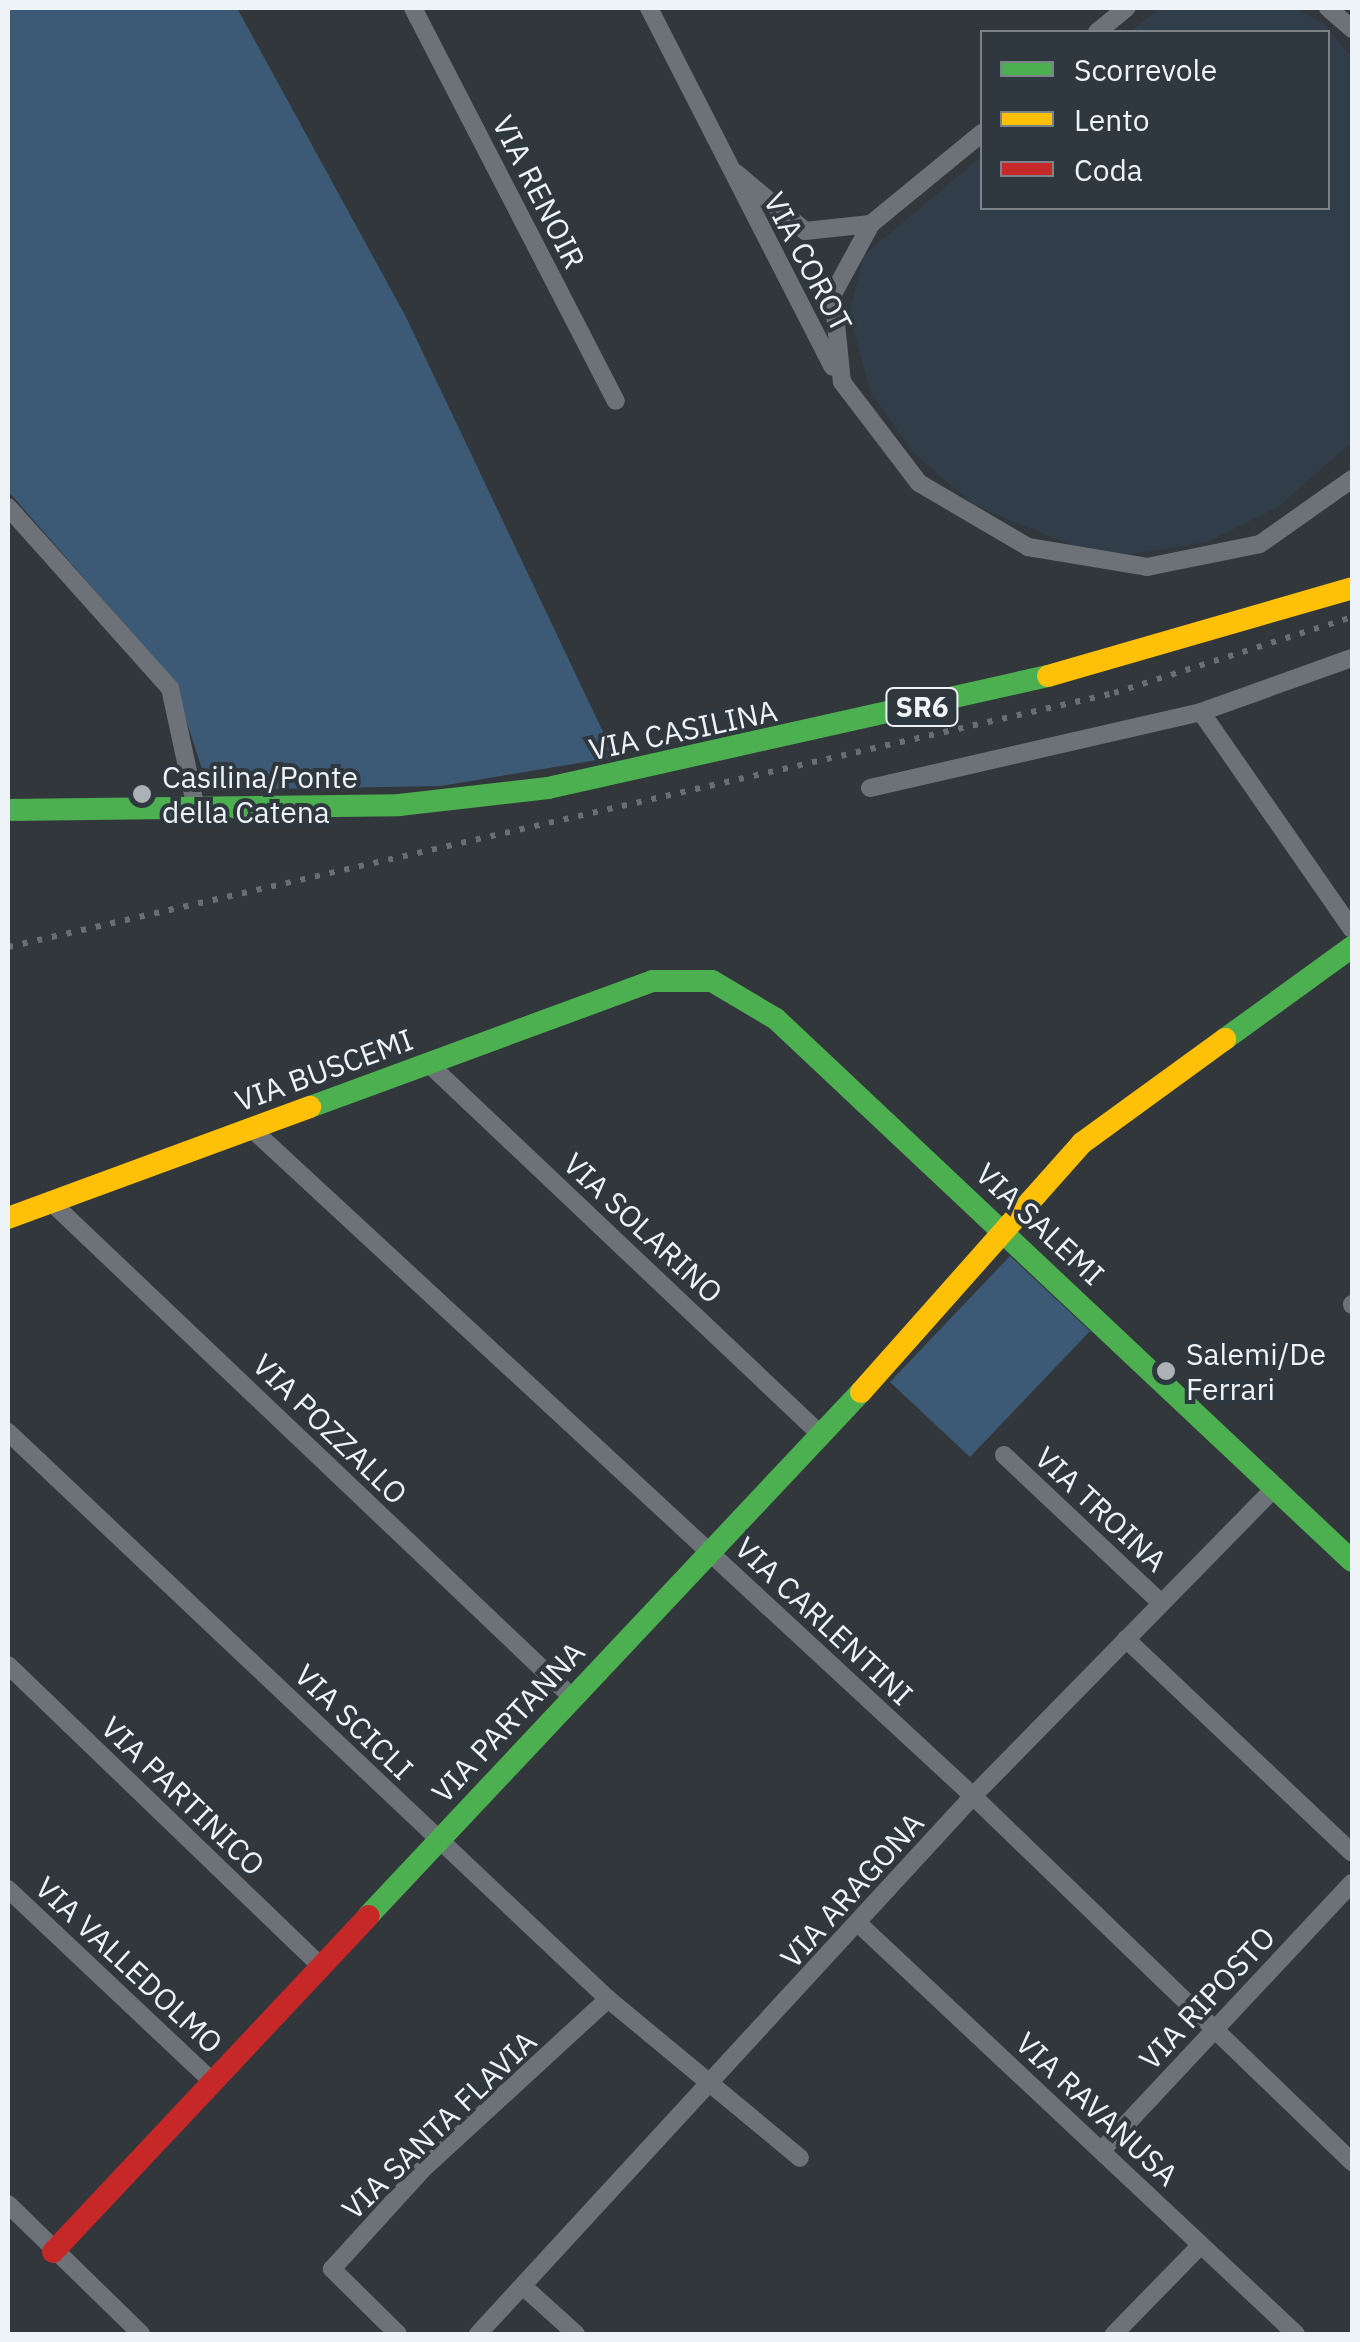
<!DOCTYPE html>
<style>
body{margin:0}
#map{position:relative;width:1360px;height:2342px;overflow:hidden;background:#32373c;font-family:"IBM Plex Sans",sans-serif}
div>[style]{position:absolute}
.built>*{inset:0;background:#313e49}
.green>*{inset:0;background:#3c5a75}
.street>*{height:18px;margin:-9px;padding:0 9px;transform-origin:9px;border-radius:9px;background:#6d7278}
.fast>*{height:22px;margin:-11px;padding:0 11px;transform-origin:11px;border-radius:11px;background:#4caf50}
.slow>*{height:22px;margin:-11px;padding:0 11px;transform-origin:11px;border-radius:11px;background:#ffc107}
.jam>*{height:22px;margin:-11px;padding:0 11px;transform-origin:11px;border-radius:11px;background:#c62828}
.rail>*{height:6px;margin-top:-3px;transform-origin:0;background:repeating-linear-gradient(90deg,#696e73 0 5px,transparent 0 15px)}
.dots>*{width:28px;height:28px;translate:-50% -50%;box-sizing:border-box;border:5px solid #2f383f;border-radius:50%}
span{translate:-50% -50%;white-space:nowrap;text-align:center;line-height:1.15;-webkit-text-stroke:8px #2f383f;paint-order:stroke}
.shield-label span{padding:2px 8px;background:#2f383f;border:2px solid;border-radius:8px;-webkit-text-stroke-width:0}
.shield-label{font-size:28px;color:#eef3f8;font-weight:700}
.street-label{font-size:30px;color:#eef3f8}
.poi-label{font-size:30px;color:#eef3f8}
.left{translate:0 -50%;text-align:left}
.frame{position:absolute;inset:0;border:10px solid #eef3f8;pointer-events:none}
.legend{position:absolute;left:980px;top:30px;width:350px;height:180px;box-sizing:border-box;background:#2f383f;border:2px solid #7b8389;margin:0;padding:12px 18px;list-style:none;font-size:30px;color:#eef3f8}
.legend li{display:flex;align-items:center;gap:20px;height:50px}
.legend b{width:50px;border:2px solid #7b8389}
</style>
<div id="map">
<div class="built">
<i style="clip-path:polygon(1160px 8px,1294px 8px,1324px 24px,1352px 58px,1352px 442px,1278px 507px,1207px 542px,1131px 554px,1071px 545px,974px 505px,915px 454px,871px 393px,849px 315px,863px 256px,982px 156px,982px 208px,1328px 208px,1328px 32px,1130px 32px)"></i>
</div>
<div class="green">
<i style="clip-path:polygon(8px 8px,237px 8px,406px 317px,615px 757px,441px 786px,209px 790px,173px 680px,8px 491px)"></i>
<i style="clip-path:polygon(1010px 1256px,1090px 1331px,970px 1457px,890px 1382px)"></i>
</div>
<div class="street">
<i style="left:413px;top:8px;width:442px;rotate:62.7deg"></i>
<i style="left:649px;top:8px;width:403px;rotate:62.9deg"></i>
<i style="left:1328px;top:8px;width:32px;rotate:41deg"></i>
<i style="left:1097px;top:32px;width:38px;rotate:-39deg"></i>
<i style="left:982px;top:133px;width:144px;rotate:140.7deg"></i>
<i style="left:871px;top:224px;width:80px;rotate:118.5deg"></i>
<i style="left:833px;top:294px;width:88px;rotate:84.2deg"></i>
<i style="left:842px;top:382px;width:127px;rotate:52.7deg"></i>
<i style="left:919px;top:483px;width:126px;rotate:30.4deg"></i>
<i style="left:1028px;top:547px;width:121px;rotate:9.5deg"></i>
<i style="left:1147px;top:567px;width:115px;rotate:-11.5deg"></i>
<i style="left:1260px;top:544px;width:113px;rotate:-35.2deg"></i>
<i style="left:736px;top:173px;width:90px;rotate:40deg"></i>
<i style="left:805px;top:231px;width:66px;rotate:-6.1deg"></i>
<i style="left:8px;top:507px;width:243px;rotate:48.2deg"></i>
<i style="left:170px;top:688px;width:123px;rotate:77.8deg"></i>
<i style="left:1201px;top:712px;width:264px;rotate:55.2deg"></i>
<i style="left:870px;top:788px;width:340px;rotate:-12.9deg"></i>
<i style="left:1201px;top:712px;width:160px;rotate:-19.7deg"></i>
<i style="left:428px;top:1063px;width:538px;rotate:43.42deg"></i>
<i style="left:252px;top:1129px;width:982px;rotate:42.77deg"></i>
<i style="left:973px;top:1796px;width:527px;rotate:44deg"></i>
<i style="left:50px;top:1201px;width:721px;rotate:43.54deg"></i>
<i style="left:1352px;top:1305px;width:1px;rotate:-90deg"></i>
<i style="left:8px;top:1432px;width:826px;rotate:43.38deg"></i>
<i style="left:608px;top:1999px;width:249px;rotate:39.6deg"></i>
<i style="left:1004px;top:1455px;width:216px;rotate:43.3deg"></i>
<i style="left:1126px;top:1639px;width:311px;rotate:43.4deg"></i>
<i style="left:8px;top:1665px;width:434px;rotate:43.9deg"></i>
<i style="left:8px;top:1889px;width:280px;rotate:43.3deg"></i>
<i style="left:859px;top:1924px;width:599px;rotate:43.17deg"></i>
<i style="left:1102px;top:2150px;width:366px;rotate:-46.9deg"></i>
<i style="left:8px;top:2204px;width:186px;rotate:44.3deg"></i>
<i style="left:524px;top:2287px;width:70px;rotate:42.1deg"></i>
<i style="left:398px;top:2334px;width:93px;rotate:-135.4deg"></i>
<i style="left:332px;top:2269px;width:134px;rotate:-47.7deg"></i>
<i style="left:422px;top:2170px;width:253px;rotate:-42.6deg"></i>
<i style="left:478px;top:2334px;width:731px;rotate:-47.38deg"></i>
<i style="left:973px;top:1796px;width:430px;rotate:-45.6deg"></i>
<i style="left:1114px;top:2334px;width:124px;rotate:-45.7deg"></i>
</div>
<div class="fast">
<i style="left:8px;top:810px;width:391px;rotate:-0.7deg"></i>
<i style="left:399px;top:805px;width:150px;rotate:-6.5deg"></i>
<i style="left:548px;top:788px;width:512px;rotate:-12.63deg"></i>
<i style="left:1225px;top:1039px;width:157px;rotate:-35.9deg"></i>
<i style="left:310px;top:1107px;width:365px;rotate:-20.2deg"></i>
<i style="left:653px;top:981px;width:59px"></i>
<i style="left:712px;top:981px;width:74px;rotate:30.7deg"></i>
<i style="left:776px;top:1019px;width:791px;rotate:43.26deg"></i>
<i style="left:368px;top:1916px;width:719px;rotate:-46.75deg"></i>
</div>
<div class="slow">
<i style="left:1048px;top:676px;width:316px;rotate:-16.1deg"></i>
<i style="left:8px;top:1218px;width:322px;rotate:-20.2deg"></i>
<i style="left:861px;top:1392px;width:333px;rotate:-48.4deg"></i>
<i style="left:1082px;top:1143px;width:177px;rotate:-36deg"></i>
</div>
<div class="jam">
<i style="left:53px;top:2252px;width:461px;rotate:-46.8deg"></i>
</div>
<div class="rail">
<i style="left:8px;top:947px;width:1135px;rotate:-12.93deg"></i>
<i style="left:1114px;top:693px;width:250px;rotate:-17.7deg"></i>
</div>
<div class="dots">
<i style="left:142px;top:794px;background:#acb1b6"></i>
<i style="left:1166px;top:1371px;background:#acb1b6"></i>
</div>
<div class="shield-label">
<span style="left:922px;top:707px">SR6</span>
</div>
<div class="street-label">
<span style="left:539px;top:192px;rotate:63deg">VIA RENOIR</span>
<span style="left:808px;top:262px;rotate:62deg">VIA COROT</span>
<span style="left:683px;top:730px;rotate:-12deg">VIA CASILINA</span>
<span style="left:324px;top:1070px;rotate:-20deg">VIA BUSCEMI</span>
<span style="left:1040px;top:1224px;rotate:43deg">VIA SALEMI</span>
<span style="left:643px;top:1228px;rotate:43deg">VIA SOLARINO</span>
<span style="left:330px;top:1429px;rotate:44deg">VIA POZZALLO</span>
<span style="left:1101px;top:1509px;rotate:43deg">VIA TROINA</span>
<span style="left:824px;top:1621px;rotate:43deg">VIA CARLENTINI</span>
<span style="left:354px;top:1722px;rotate:44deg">VIA SCICLI</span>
<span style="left:508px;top:1722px;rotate:-47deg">VIA PARTANNA</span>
<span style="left:183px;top:1796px;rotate:44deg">VIA PARTINICO</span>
<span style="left:852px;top:1890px;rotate:-48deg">VIA ARAGONA</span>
<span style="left:129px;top:1965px;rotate:43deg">VIA VALLEDOLMO</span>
<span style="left:1207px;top:1998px;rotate:-47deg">VIA RIPOSTO</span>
<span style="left:1097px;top:2109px;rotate:43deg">VIA RAVANUSA</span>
<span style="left:439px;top:2125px;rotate:-44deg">VIA SANTA FLAVIA</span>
</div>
<div class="poi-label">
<span class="left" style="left:162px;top:794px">Casilina/Ponte<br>della Catena</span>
<span class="left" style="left:1186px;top:1371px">Salemi/De<br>Ferrari</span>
</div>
<div class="frame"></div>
<ul class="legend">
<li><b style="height:12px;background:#4caf50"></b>Scorrevole</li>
<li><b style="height:12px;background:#ffc107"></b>Lento</li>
<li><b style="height:12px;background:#c62828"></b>Coda</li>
</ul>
</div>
